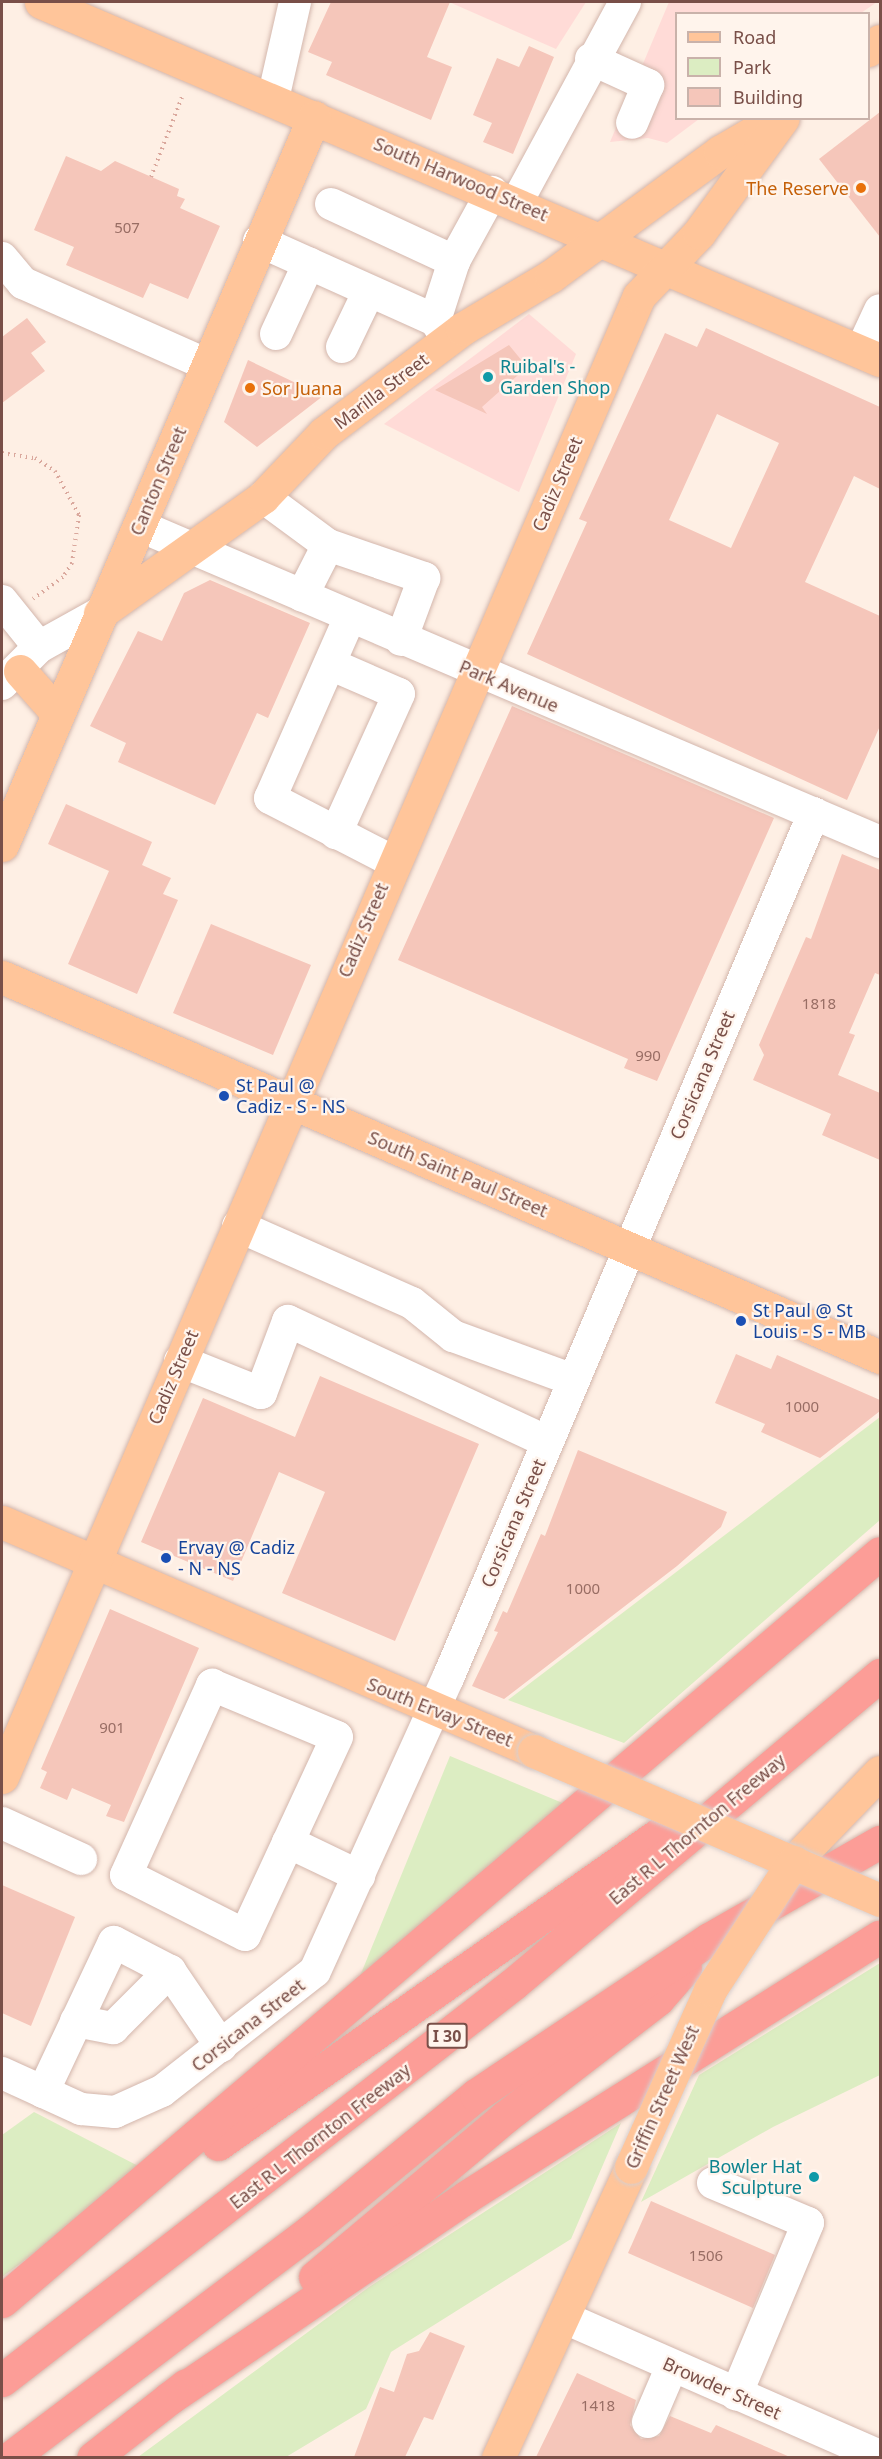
<!DOCTYPE html>
<style>
body{margin:0}
#map{position:relative;width:882px;height:2459px;overflow:hidden;background:#feefe4;font-family:"Noto Sans",sans-serif}
div>[style]{position:absolute}
.commercial>*{inset:0;background:#ffdbd7}
.green>*{inset:0;background:#dcedc2}
.building>*{inset:0;background:#f5c6ba}
.path>*{height:4px;margin-top:-2px;transform-origin:0;background:repeating-linear-gradient(90deg,#daa89d 0 1.5px,transparent 0 6px)}
.roads{filter:drop-shadow(0 0 2px #d3b6ac) drop-shadow(0 0 2px #d3b6ac)}
.minor>*{height:32px;margin:-16px;padding:0 16px;transform-origin:16px;border-radius:16px;background:#fff}
.major>*{height:33px;margin:-16.5px;padding:0 16.5px;transform-origin:16.5px;border-radius:16.5px;background:#ffc59a}
.highway>*{height:33px;margin:-16.5px;padding:0 16.5px;transform-origin:16.5px;border-radius:16.5px;background:#fc9d97}
.bridges{filter:drop-shadow(0 0 2px #d9cecc) drop-shadow(0 0 2px #d9cecc)}
.major-bridge>*{height:33px;margin:-16.5px;padding:0 16.5px;transform-origin:16.5px;border-radius:16.5px;background:#ffc59a}
.dots>*{width:16px;height:16px;translate:-50% -50%;box-sizing:border-box;border:3px solid #fff4ec;border-radius:50%}
span{translate:-50% -50%;white-space:nowrap;text-align:center;line-height:1.15;-webkit-text-stroke:4.5px #fff4ec;paint-order:stroke}
.number-label{font-size:15px;color:#986d64}
.number-label span{-webkit-text-stroke-width:0}
.shield-label span{padding:2px 4px;background:#fff4ec;border:2px solid;border-radius:4px;-webkit-text-stroke-width:0}
.shield-label{font-size:16px;color:#794f48;font-weight:700}
.street-label{font-size:18px;color:#794f48}
.food-label{font-size:18px;color:#c56008}
.right{translate:-100% -50%;text-align:right}
.left{translate:0 -50%;text-align:left}
.culture-label{font-size:18px;color:#0d838f}
.transit-label{font-size:18px;color:#164399}
.frame{position:absolute;inset:0;border:3px solid #794f48;pointer-events:none}
.legend{position:absolute;left:675px;top:12px;width:195px;height:108px;box-sizing:border-box;background:#fff4ec;border:2px solid #c9b2aa;margin:0;padding:8px 10px;list-style:none;font-size:18px;color:#794f48}
.legend li{display:flex;align-items:center;gap:12px;height:30px}
.legend b{width:30px;border:2px solid #c9b2aa}
</style>
<div id="map">
<div class="commercial">
<i style="clip-path:polygon(449px 2px,586px 2px,556px 49px)"></i>
<i style="clip-path:polygon(669px 2px,877px 2px,861px 13px,676px 14px,676px 118px,699px 119px,667px 143px,648px 138px,610px 142px)"></i>
<i style="clip-path:polygon(529px 314px,576px 354px,519px 492px,384px 424px)"></i>
</div>
<div class="green">
<i style="clip-path:polygon(880px 1417px,880px 1520px,624px 1743px,508px 1700px)"></i>
<i style="clip-path:polygon(450px 1756px,565px 1804px,360px 1976px)"></i>
<i style="clip-path:polygon(880px 1963px,880px 2075px,773px 2127px,641px 2202px,699px 2075px)"></i>
<i style="clip-path:polygon(34px 2112px,146px 2170px,2px 2277px,2px 2135px)"></i>
<i style="clip-path:polygon(621px 2123px,571px 2239px,391px 2352px,366px 2409px,286px 2457px,138px 2457px,369px 2287px)"></i>
</div>
<div class="building">
<i style="clip-path:polygon(331px 2px,450px 2px,427px 57px,452px 67px,431px 120px,326px 75px,332px 62px,308px 52px)"></i>
<i style="clip-path:polygon(529px 46px,554px 57px,513px 154px,483px 142px,492px 123px,473px 115px,497px 58px,519px 67px)"></i>
<i style="clip-path:polygon(880px 112px,880px 237px,819px 159px)"></i>
<i style="clip-path:polygon(66px 156px,101px 171px,115px 161px,179px 189px,177px 196px,185px 199px,180px 208px,220px 226px,188px 299px,150px 283px,143px 298px,66px 265px,74px 247px,34px 230px)"></i>
<i style="clip-path:polygon(27px 318px,46px 342px,31px 353px,45px 371px,2px 403px,2px 337px)"></i>
<i style="clip-path:polygon(evenodd,706px 328px,880px 407px,880px 489px,854px 476px,805px 582px,880px 616px,880px 726px,847px 800px,527px 654px,587px 522px,579px 519px,665px 333px,697px 347px,706px 328px,717px 414px,779px 443px,731px 548px,669px 520px,717px 414px)"></i>
<i style="clip-path:polygon(509px 345px,527px 367px,482px 407px,487px 414px,435px 390px)"></i>
<i style="clip-path:polygon(248px 360px,323px 396px,257px 447px,224px 422px)"></i>
<i style="clip-path:polygon(210px 580px,310px 623px,268px 718px,257px 713px,215px 805px,118px 762px,126px 743px,90px 726px,138px 631px,162px 641px,184px 593px)"></i>
<i style="clip-path:polygon(512px 706px,774px 818px,657px 1081px,624px 1068px,628px 1059px,398px 960px)"></i>
<i style="clip-path:polygon(66px 804px,152px 842px,142px 865px,171px 878px,163px 894px,178px 900px,137px 994px,68px 964px,109px 871px,48px 844px)"></i>
<i style="clip-path:polygon(842px 854px,880px 870px,880px 975px,875px 973px,849px 1033px,855px 1035px,838px 1075px,880px 1093px,880px 1160px,822px 1135px,831px 1114px,753px 1080px,764px 1055px,759px 1045px,806px 937px,811px 939px)"></i>
<i style="clip-path:polygon(211px 924px,311px 965px,273px 1055px,173px 1013px)"></i>
<i style="clip-path:polygon(736px 1354px,771px 1369px,777px 1355px,880px 1400px,880px 1411px,820px 1458px,761px 1432px,765px 1424px,715px 1403px)"></i>
<i style="clip-path:polygon(320px 1376px,479px 1444px,395px 1641px,282px 1593px,325px 1492px,279px 1472px,233px 1581px,141px 1542px,203px 1398px,295px 1437px)"></i>
<i style="clip-path:polygon(578px 1450px,727px 1512px,721px 1527px,677px 1566px,504px 1699px,472px 1686px,498px 1632px,494px 1631px,503px 1611px,507px 1613px,541px 1534px,545px 1536px)"></i>
<i style="clip-path:polygon(110px 1609px,199px 1648px,124px 1822px,106px 1816px,111px 1805px,72px 1788px,67px 1800px,40px 1788px,47px 1772px,41px 1769px)"></i>
<i style="clip-path:polygon(2px 1885px,75px 1917px,31px 2026px,2px 2013px)"></i>
<i style="clip-path:polygon(651px 2201px,775px 2255px,753px 2308px,628px 2253px)"></i>
<i style="clip-path:polygon(430px 2332px,465px 2346px,433px 2420px,424px 2417px,405px 2457px,354px 2457px,380px 2387px,394px 2392px,407px 2354px,419px 2351px)"></i>
<i style="clip-path:polygon(577px 2373px,636px 2400px,630px 2425px,641px 2439px,659px 2436px,670px 2416px,711px 2433px,716px 2425px,790px 2457px,536px 2457px)"></i>
</div>
<div class="path">
<i style="left:151px;top:177px;width:86px;rotate:-68.8deg"></i>
<i style="left:2px;top:453px;width:33px;rotate:9deg"></i>
<i style="left:35px;top:458px;width:24px;rotate:33deg"></i>
<i style="left:55px;top:471px;width:50px;rotate:61.4deg"></i>
<i style="left:79px;top:515px;width:49px;rotate:98.3deg"></i>
<i style="left:72px;top:563px;width:17px;rotate:123deg"></i>
<i style="left:63px;top:577px;width:37px;rotate:144deg"></i>
</div>
<div class="roads">
<div class="minor">
<i style="left:591px;top:59px;width:63px;rotate:24.5deg"></i>
<i style="left:648px;top:85px;width:41px;rotate:112.8deg"></i>
<i style="left:273px;top:99px;width:99px;rotate:-77.2deg"></i>
<i style="left:517px;top:202px;width:227px;rotate:-61.6deg"></i>
<i style="left:331px;top:204px;width:136px;rotate:24.9deg"></i>
<i style="left:454px;top:261px;width:79px;rotate:-61.2deg"></i>
<i style="left:259px;top:241px;width:193px;rotate:24.2deg"></i>
<i style="left:435px;top:320px;width:24px;rotate:57deg"></i>
<i style="left:2px;top:258px;width:33px;rotate:50deg"></i>
<i style="left:23px;top:283px;width:200px;rotate:23.9deg"></i>
<i style="left:435px;top:320px;width:62px;rotate:-72.1deg"></i>
<i style="left:276px;top:334px;width:78px;rotate:-65.1deg"></i>
<i style="left:342px;top:347px;width:62px;rotate:-64.3deg"></i>
<i style="left:861px;top:351px;width:45px;rotate:-65.1deg"></i>
<i style="left:263px;top:497px;width:81px;rotate:36.4deg"></i>
<i style="left:328px;top:545px;width:57px;rotate:117deg"></i>
<i style="left:140px;top:526px;width:805px;rotate:23.12deg"></i>
<i style="left:328px;top:545px;width:102px;rotate:19deg"></i>
<i style="left:424px;top:578px;width:66px;rotate:110.4deg"></i>
<i style="left:2px;top:601px;width:59px;rotate:51.2deg"></i>
<i style="left:350px;top:617px;width:198px;rotate:113.8deg"></i>
<i style="left:270px;top:798px;width:137px;rotate:27.3deg"></i>
<i style="left:330px;top:664px;width:75px;rotate:23.5deg"></i>
<i style="left:399px;top:694px;width:153px;rotate:114.4deg"></i>
<i style="left:2px;top:684px;width:52px;rotate:-45deg"></i>
<i style="left:39px;top:647px;width:70px;rotate:-29.1deg"></i>
<i style="left:238px;top:1226px;width:190px;rotate:23.9deg"></i>
<i style="left:412px;top:1303px;width:53px;rotate:38.8deg"></i>
<i style="left:453px;top:1336px;width:128px;rotate:20.1deg"></i>
<i style="left:180px;top:1361px;width:87px;rotate:21.6deg"></i>
<i style="left:261px;top:1393px;width:77px;rotate:-69.4deg"></i>
<i style="left:288px;top:1321px;width:286px;rotate:25deg"></i>
<i style="left:212px;top:1685px;width:135px;rotate:22.6deg"></i>
<i style="left:337px;top:1737px;width:218px;rotate:114.9deg"></i>
<i style="left:245px;top:1935px;width:133px;rotate:-153.2deg"></i>
<i style="left:126px;top:1875px;width:209px;rotate:-65.6deg"></i>
<i style="left:2px;top:1823px;width:87px;rotate:24.5deg"></i>
<i style="left:288px;top:1842px;width:79px;rotate:25.6deg"></i>
<i style="left:76px;top:2021px;width:38px;rotate:11deg"></i>
<i style="left:113px;top:2028px;width:81px;rotate:-45deg"></i>
<i style="left:2px;top:2073px;width:87px;rotate:24.5deg"></i>
<i style="left:81px;top:2109px;width:34px;rotate:5deg"></i>
<i style="left:115px;top:2112px;width:51px;rotate:-24.1deg"></i>
<i style="left:162px;top:2091px;width:194px;rotate:-38.1deg"></i>
<i style="left:315px;top:1971px;width:322px;rotate:-65.6deg"></i>
<i style="left:448px;top:1678px;width:939px;rotate:-67.07deg"></i>
<i style="left:43px;top:2092px;width:166px;rotate:-64.7deg"></i>
<i style="left:114px;top:1942px;width:63px;rotate:27.4deg"></i>
<i style="left:170px;top:1971px;width:91px;rotate:55.8deg"></i>
<i style="left:713px;top:2183px;width:103px;rotate:22.8deg"></i>
<i style="left:808px;top:2223px;width:186px;rotate:112.7deg"></i>
<i style="left:565px;top:2318px;width:344px;rotate:23.7deg"></i>
<i style="left:648px;top:2422px;width:61px;rotate:-66.8deg"></i>
</div>
<div class="major">
<i style="left:41px;top:2px;width:912px;rotate:23.11deg"></i>
<i style="left:868px;top:50px;width:15px;rotate:-37deg"></i>
<i style="left:100px;top:613px;width:200px;rotate:-35.4deg"></i>
<i style="left:263px;top:497px;width:88px;rotate:-46.4deg"></i>
<i style="left:324px;top:433px;width:173px;rotate:-37deg"></i>
<i style="left:462px;top:329px;width:104px;rotate:-30.8deg"></i>
<i style="left:551px;top:276px;width:210px;rotate:-36.3deg"></i>
<i style="left:720px;top:152px;width:67px;rotate:-30.4deg"></i>
<i style="left:20px;top:671px;width:57px;rotate:48.5deg"></i>
<i style="left:2px;top:845px;width:792px;rotate:-66.8deg"></i>
<i style="left:2px;top:977px;width:957px;rotate:23.4deg"></i>
<i style="left:2px;top:1522px;width:579px;rotate:23.29deg"></i>
<i style="left:2px;top:1777px;width:1612px;rotate:-66.73deg"></i>
<i style="left:639px;top:296px;width:87px;rotate:-46.4deg"></i>
<i style="left:699px;top:233px;width:142px;rotate:-53.9deg"></i>
<i style="left:793px;top:1862px;width:125px;rotate:-46deg"></i>
<i style="left:498px;top:2458px;width:320px;rotate:-65.4deg"></i>
</div>
<div class="highway">
<i style="left:218px;top:2144px;width:551px;rotate:-35.1deg"></i>
<i style="left:315px;top:2277px;width:248px;rotate:-40.1deg"></i>
<i style="left:505px;top:2117px;width:193px;rotate:-37.6deg"></i>
<i style="left:658px;top:1999px;width:41px;rotate:-48.9deg"></i>
<i style="left:2px;top:2301px;width:1153px;rotate:-40.43deg"></i>
<i style="left:2px;top:2380px;width:646px;rotate:-37.77deg"></i>
<i style="left:513px;top:1984px;width:480px;rotate:-40.1deg"></i>
<i style="left:168px;top:2399px;width:360px;rotate:-34.1deg"></i>
<i style="left:466px;top:2197px;width:489px;rotate:-32.2deg"></i>
<i style="left:10px;top:2458px;width:375px;rotate:-37.1deg"></i>
<i style="left:309px;top:2232px;width:216px;rotate:-39.4deg"></i>
<i style="left:476px;top:2095px;width:280px;rotate:-33.8deg"></i>
<i style="left:709px;top:1939px;width:197px;rotate:-29.6deg"></i>
<i style="left:93px;top:2458px;width:118px;rotate:-38.1deg"></i>
</div>
</div>
<div class="bridges">
<div class="major-bridge">
<i style="left:534px;top:1751px;width:377px;rotate:23.3deg"></i>
<i style="left:631px;top:2167px;width:194px;rotate:-65.9deg"></i>
<i style="left:710px;top:1990px;width:153px;rotate:-57deg"></i>
</div>
</div>
<div class="dots">
<i style="left:861px;top:188px;background:#e8710a"></i>
<i style="left:488px;top:377px;background:#0f9aa8"></i>
<i style="left:250px;top:388px;background:#e8710a"></i>
<i style="left:224px;top:1096px;background:#1a4fb4"></i>
<i style="left:741px;top:1321px;background:#1a4fb4"></i>
<i style="left:166px;top:1558px;background:#1a4fb4"></i>
<i style="left:814px;top:2177px;background:#0f9aa8"></i>
</div>
<div class="number-label">
<span style="left:127px;top:228px">507</span>
<span style="left:819px;top:1004px">1818</span>
<span style="left:648px;top:1056px">990</span>
<span style="left:802px;top:1407px">1000</span>
<span style="left:583px;top:1589px">1000</span>
<span style="left:112px;top:1728px">901</span>
<span style="left:706px;top:2256px">1506</span>
<span style="left:598px;top:2406px">1418</span>
</div>
<div class="shield-label">
<span style="left:447px;top:2036px">I 30</span>
</div>
<div class="street-label">
<span style="left:461px;top:179px;rotate:23deg">South Harwood Street</span>
<span style="left:381px;top:391px;rotate:-37deg">Marilla Street</span>
<span style="left:158px;top:481px;rotate:-67deg">Canton Street</span>
<span style="left:557px;top:484px;rotate:-67deg">Cadiz Street</span>
<span style="left:509px;top:686px;rotate:23deg">Park Avenue</span>
<span style="left:363px;top:930px;rotate:-67deg">Cadiz Street</span>
<span style="left:702px;top:1075px;rotate:-67deg">Corsicana Street</span>
<span style="left:458px;top:1174px;rotate:23deg">South Saint Paul Street</span>
<span style="left:173px;top:1377px;rotate:-67deg">Cadiz Street</span>
<span style="left:513px;top:1523px;rotate:-67deg">Corsicana Street</span>
<span style="left:440px;top:1712px;rotate:22deg">South Ervay Street</span>
<span style="left:697px;top:1829px;rotate:-40deg">East R L Thornton Freeway</span>
<span style="left:248px;top:2025px;rotate:-38deg">Corsicana Street</span>
<span style="left:662px;top:2097px;rotate:-66deg">Griffin Street West</span>
<span style="left:320px;top:2136px;rotate:-38deg">East R L Thornton Freeway</span>
<span style="left:722px;top:2388px;rotate:24deg">Browder Street</span>
</div>
<div class="food-label">
<span class="right" style="left:849px;top:188px">The Reserve</span>
<span class="left" style="left:262px;top:388px">Sor Juana</span>
</div>
<div class="culture-label">
<span class="left" style="left:500px;top:377px">Ruibal's -<br>Garden Shop</span>
<span class="right" style="left:802px;top:2177px">Bowler Hat<br>Sculpture</span>
</div>
<div class="transit-label">
<span class="left" style="left:236px;top:1096px">St Paul @<br>Cadiz - S - NS</span>
<span class="left" style="left:753px;top:1321px">St Paul @ St<br>Louis - S - MB</span>
<span class="left" style="left:178px;top:1558px">Ervay @ Cadiz<br>- N - NS</span>
</div>
<div class="frame"></div>
<ul class="legend">
<li><b style="height:8px;background:#ffc59a"></b>Road</li>
<li><b style="height:16px;background:#dcedc2"></b>Park</li>
<li><b style="height:16px;background:#f5c6ba"></b>Building</li>
</ul>
</div>
